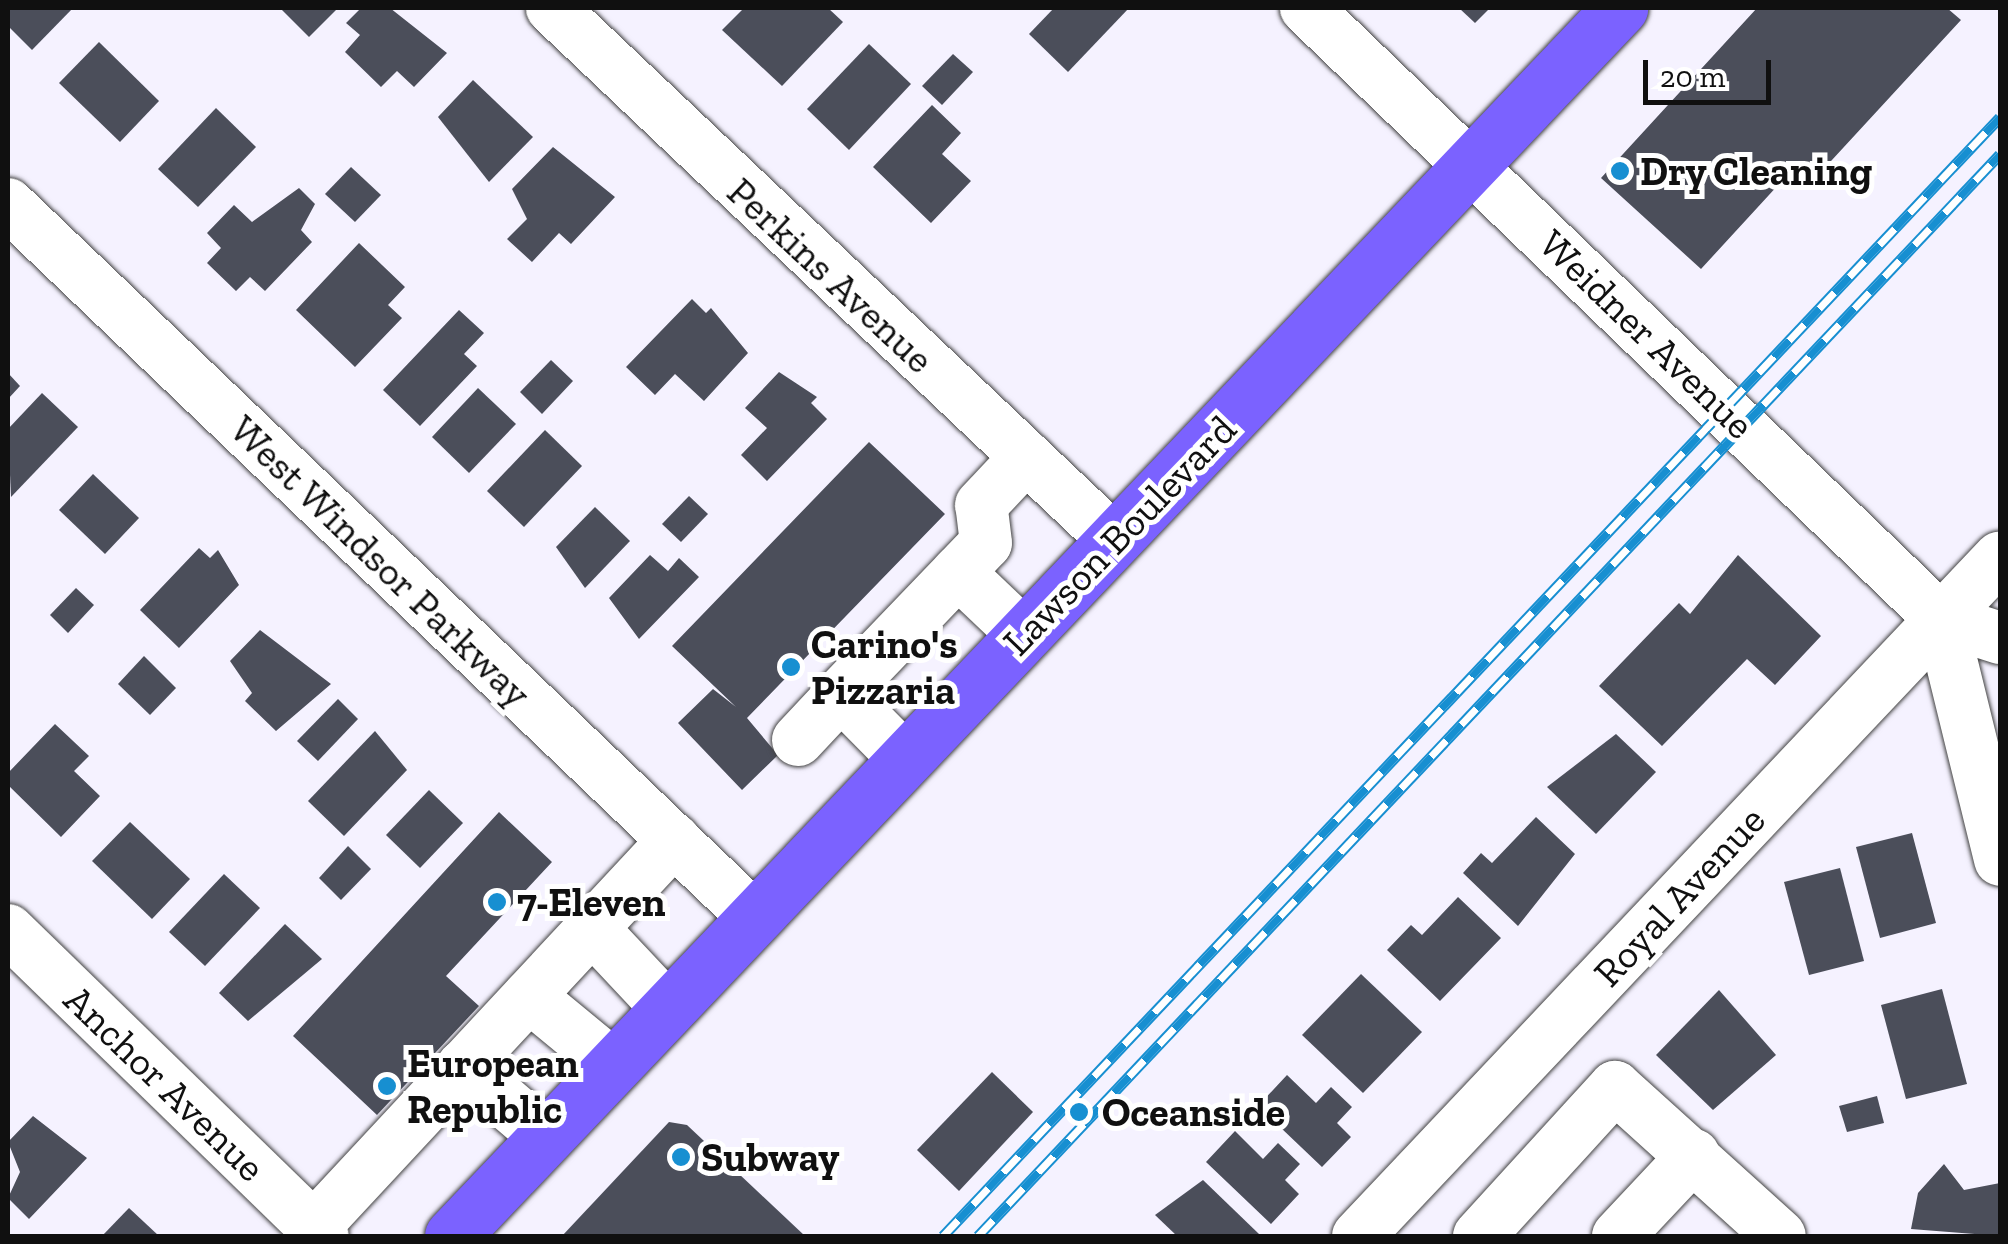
<!DOCTYPE html>
<style>
body{margin:0}
#map{position:relative;width:2008px;height:1244px;overflow:hidden;background:#f5f2ff;font-family:"Zilla Slab",serif}
div>[style]{position:absolute}
.building>*{inset:0;background:#4b4e5a}
.roads{filter:drop-shadow(0 0 2px #434343) drop-shadow(0 0 2px #434343)}
.minor>*{height:52px;margin:-26px;padding:0 26px;transform-origin:26px;border-radius:26px;background:#fff}
.major>*{height:55px;margin:-27.5px;padding:0 27.5px;transform-origin:27.5px;border-radius:27.5px;background:#7b62ff}
.rail>*{height:11px;margin-top:-5.5px;transform-origin:0;background:repeating-linear-gradient(90deg,#fff 0 22px,#178fd1 0 44px);box-sizing:border-box;border-block:2px solid #178fd1}
.dots>*{width:28px;height:28px;translate:-50% -50%;box-sizing:border-box;border:5px solid #fff;border-radius:50%}
span{translate:-50% -50%;white-space:nowrap;text-align:center;line-height:1.15;-webkit-text-stroke:10px #fff;paint-order:stroke}
.poi-label{font-size:40px;color:#101010;font-weight:700}
.left{translate:0 -50%;text-align:left}
.street-label{font-size:40px;color:#101010}
.frame{position:absolute;inset:0;border:10px solid #101010;pointer-events:none}
.scale{position:absolute;left:1643px;top:60px;width:128px;height:45px;box-sizing:border-box;border:5px solid #101010;border-top:0;padding-left:12px;font-size:30px;line-height:35px;white-space:nowrap;color:#101010;-webkit-text-stroke:8px #fff;paint-order:stroke}
</style>
<div id="map">
<div class="building">
<i style="clip-path:polygon(8px 8px,73px 8px,32px 50px,8px 26px)"></i>
<i style="clip-path:polygon(280px 8px,338px 8px,309px 37px)"></i>
<i style="clip-path:polygon(361px 8px,390px 8px,447px 53px,414px 87px,397px 71px,381px 87px,345px 52px,360px 35px,346px 23px)"></i>
<i style="clip-path:polygon(744px 8px,828px 8px,843px 22px,782px 86px,722px 30px)"></i>
<i style="clip-path:polygon(1054px 8px,1129px 8px,1068px 72px,1029px 34px)"></i>
<i style="clip-path:polygon(1459px 8px,1490px 8px,1475px 23px)"></i>
<i style="clip-path:polygon(1757px 8px,1947px 8px,1961px 20px,1808px 186px,1791px 171px,1701px 269px,1601px 178px)"></i>
<i style="clip-path:polygon(99px 42px,159px 101px,120px 142px,59px 83px)"></i>
<i style="clip-path:polygon(869px 44px,911px 84px,849px 150px,807px 109px)"></i>
<i style="clip-path:polygon(953px 54px,973px 72px,942px 105px,922px 86px)"></i>
<i style="clip-path:polygon(473px 80px,533px 137px,489px 182px,438px 117px)"></i>
<i style="clip-path:polygon(932px 105px,961px 133px,942px 154px,971px 181px,931px 223px,873px 167px)"></i>
<i style="clip-path:polygon(216px 108px,256px 147px,198px 207px,158px 169px)"></i>
<i style="clip-path:polygon(553px 147px,615px 197px,571px 244px,559px 233px,532px 262px,507px 239px,527px 219px,512px 189px)"></i>
<i style="clip-path:polygon(351px 167px,381px 195px,355px 222px,325px 194px)"></i>
<i style="clip-path:polygon(299px 188px,315px 204px,301px 230px,312px 242px,265px 291px,250px 277px,236px 291px,207px 263px,221px 248px,207px 233px,234px 205px,252px 222px)"></i>
<i style="clip-path:polygon(359px 243px,405px 287px,388px 305px,402px 318px,355px 367px,296px 310px)"></i>
<i style="clip-path:polygon(692px 299px,706px 313px,711px 308px,748px 353px,704px 401px,675px 374px,655px 395px,626px 367px)"></i>
<i style="clip-path:polygon(459px 310px,484px 333px,464px 354px,477px 366px,420px 426px,383px 390px)"></i>
<i style="clip-path:polygon(551px 360px,573px 381px,542px 414px,520px 392px)"></i>
<i style="clip-path:polygon(779px 372px,817px 397px,811px 403px,827px 419px,767px 481px,741px 455px,767px 428px,745px 408px)"></i>
<i style="clip-path:polygon(8px 373px,20px 386px,8px 399px)"></i>
<i style="clip-path:polygon(478px 388px,516px 424px,469px 473px,432px 437px)"></i>
<i style="clip-path:polygon(42px 393px,78px 427px,11px 497px,8px 429px)"></i>
<i style="clip-path:polygon(545px 430px,582px 466px,524px 527px,487px 491px)"></i>
<i style="clip-path:polygon(869px 442px,945px 514px,747px 718px,778px 755px,742px 790px,678px 723px,713px 689px,736px 707px,672px 646px)"></i>
<i style="clip-path:polygon(93px 474px,139px 518px,105px 554px,59px 510px)"></i>
<i style="clip-path:polygon(689px 496px,708px 514px,681px 542px,662px 524px)"></i>
<i style="clip-path:polygon(595px 507px,630px 541px,585px 588px,556px 547px)"></i>
<i style="clip-path:polygon(199px 548px,210px 558px,218px 550px,239px 585px,179px 648px,140px 610px)"></i>
<i style="clip-path:polygon(650px 555px,668px 571px,679px 558px,699px 577px,639px 639px,609px 598px)"></i>
<i style="clip-path:polygon(1738px 555px,1821px 636px,1775px 685px,1747px 659px,1662px 746px,1599px 686px,1679px 603px,1690px 614px)"></i>
<i style="clip-path:polygon(76px 588px,94px 605px,68px 633px,50px 615px)"></i>
<i style="clip-path:polygon(260px 630px,331px 684px,276px 731px,245px 701px,252px 693px,230px 661px)"></i>
<i style="clip-path:polygon(144px 656px,176px 688px,150px 715px,118px 684px)"></i>
<i style="clip-path:polygon(338px 699px,358px 719px,318px 761px,297px 741px)"></i>
<i style="clip-path:polygon(55px 724px,89px 756px,74px 771px,100px 796px,61px 837px,8px 785px,8px 773px)"></i>
<i style="clip-path:polygon(375px 731px,407px 770px,344px 836px,308px 801px)"></i>
<i style="clip-path:polygon(1616px 734px,1656px 772px,1596px 834px,1547px 787px)"></i>
<i style="clip-path:polygon(429px 790px,463px 823px,420px 868px,386px 835px)"></i>
<i style="clip-path:polygon(499px 812px,552px 862px,446px 976px,479px 1006px,377px 1115px,293px 1036px)"></i>
<i style="clip-path:polygon(1536px 817px,1575px 854px,1518px 926px,1463px 873px,1481px 853px,1492px 863px)"></i>
<i style="clip-path:polygon(130px 822px,190px 879px,152px 919px,92px 861px)"></i>
<i style="clip-path:polygon(1912px 833px,1936px 923px,1880px 938px,1856px 847px)"></i>
<i style="clip-path:polygon(348px 846px,371px 869px,341px 900px,319px 878px)"></i>
<i style="clip-path:polygon(1840px 868px,1864px 961px,1809px 975px,1784px 882px)"></i>
<i style="clip-path:polygon(224px 874px,260px 908px,205px 966px,169px 932px)"></i>
<i style="clip-path:polygon(1458px 897px,1501px 938px,1440px 1001px,1387px 950px,1411px 925px,1422px 935px)"></i>
<i style="clip-path:polygon(285px 924px,322px 959px,248px 1021px,219px 993px)"></i>
<i style="clip-path:polygon(1361px 974px,1422px 1032px,1363px 1093px,1302px 1035px)"></i>
<i style="clip-path:polygon(1942px 989px,1967px 1084px,1906px 1099px,1881px 1005px)"></i>
<i style="clip-path:polygon(1719px 990px,1776px 1055px,1713px 1110px,1656px 1055px)"></i>
<i style="clip-path:polygon(992px 1072px,1033px 1112px,959px 1191px,917px 1150px)"></i>
<i style="clip-path:polygon(1287px 1075px,1316px 1103px,1331px 1087px,1352px 1107px,1337px 1123px,1351px 1137px,1322px 1167px,1258px 1106px)"></i>
<i style="clip-path:polygon(1877px 1096px,1884px 1123px,1847px 1132px,1839px 1106px)"></i>
<i style="clip-path:polygon(33px 1116px,87px 1158px,29px 1219px,8px 1198px,20px 1172px,8px 1142px)"></i>
<i style="clip-path:polygon(669px 1122px,687px 1125px,805px 1236px,562px 1236px)"></i>
<i style="clip-path:polygon(1235px 1131px,1263px 1159px,1278px 1143px,1300px 1164px,1285px 1180px,1299px 1194px,1271px 1224px,1206px 1162px)"></i>
<i style="clip-path:polygon(1944px 1164px,1964px 1190px,2000px 1183px,2000px 1236px,1911px 1229px,1918px 1193px)"></i>
<i style="clip-path:polygon(1203px 1180px,1259px 1234px,1257px 1236px,1177px 1236px,1155px 1215px)"></i>
<i style="clip-path:polygon(129px 1208px,159px 1236px,102px 1236px)"></i>
</div>
<div class="roads">
<div class="minor">
<i style="left:552px;top:8px;width:772px;rotate:43.43deg"></i>
<i style="left:1306px;top:8px;width:881px;rotate:43.9deg"></i>
<i style="left:1941px;top:619px;width:62px;rotate:17.9deg"></i>
<i style="left:8px;top:204px;width:1032px;rotate:43.7deg"></i>
<i style="left:958px;top:572px;width:90px;rotate:43.6deg"></i>
<i style="left:1941px;top:619px;width:248px;rotate:76.2deg"></i>
<i style="left:798px;top:740px;width:63px;rotate:-46.9deg"></i>
<i style="left:905px;top:759px;width:91px;rotate:-134.6deg"></i>
<i style="left:841px;top:694px;width:209px;rotate:-46.2deg"></i>
<i style="left:986px;top:543px;width:38px;rotate:-97deg"></i>
<i style="left:981px;top:505px;width:66px;rotate:-46.8deg"></i>
<i style="left:592px;top:928px;width:111px;rotate:46.8deg"></i>
<i style="left:8px;top:930px;width:439px;rotate:44.2deg"></i>
<i style="left:529px;top:996px;width:110px;rotate:39.5deg"></i>
<i style="left:463px;top:1066px;width:111px;rotate:40.6deg"></i>
<i style="left:314px;top:1227px;width:529px;rotate:-47.07deg"></i>
<i style="left:1358px;top:1236px;width:934px;rotate:-46.6deg"></i>
<i style="left:1479px;top:1236px;width:202px;rotate:-47.6deg"></i>
<i style="left:1615px;top:1087px;width:222px;rotate:42.1deg"></i>
<i style="left:1618px;top:1236px;width:111px;rotate:-46.8deg"></i>
</div>
<div class="major">
<i style="left:452px;top:1236px;width:1695px;rotate:-46.43deg"></i>
</div>
</div>
<div class="rail">
<i style="left:943px;top:1236px;width:1539px;rotate:-46.63deg"></i>
<i style="left:978px;top:1236px;width:1488px;rotate:-46.63deg"></i>
</div>
<div class="dots">
<i style="left:1620px;top:171px;background:#178fd1"></i>
<i style="left:791px;top:667px;background:#178fd1"></i>
<i style="left:497px;top:902px;background:#178fd1"></i>
<i style="left:387px;top:1086px;background:#178fd1"></i>
<i style="left:1079px;top:1112px;background:#178fd1"></i>
<i style="left:681px;top:1157px;background:#178fd1"></i>
</div>
<div class="poi-label">
<span class="left" style="left:1640px;top:171px">Dry Cleaning</span>
<span class="left" style="left:811px;top:667px">Carino's<br>Pizzaria</span>
<span class="left" style="left:517px;top:902px">7-Eleven</span>
<span class="left" style="left:407px;top:1086px">European<br>Republic</span>
<span class="left" style="left:1102px;top:1112px">Oceanside</span>
<span class="left" style="left:701px;top:1157px">Subway</span>
</div>
<div class="street-label">
<span style="left:831px;top:275px;rotate:43deg">Perkins Avenue</span>
<span style="left:1647px;top:334px;rotate:44deg">Weidner Avenue</span>
<span style="left:1119px;top:535px;rotate:-46deg">Lawson Boulevard</span>
<span style="left:381px;top:561px;rotate:44deg">West Windsor Parkway</span>
<span style="left:1679px;top:896px;rotate:-47deg">Royal Avenue</span>
<span style="left:165px;top:1083px;rotate:44deg">Anchor Avenue</span>
</div>
<div class="frame"></div>
<div class="scale">20 m</div>
</div>
